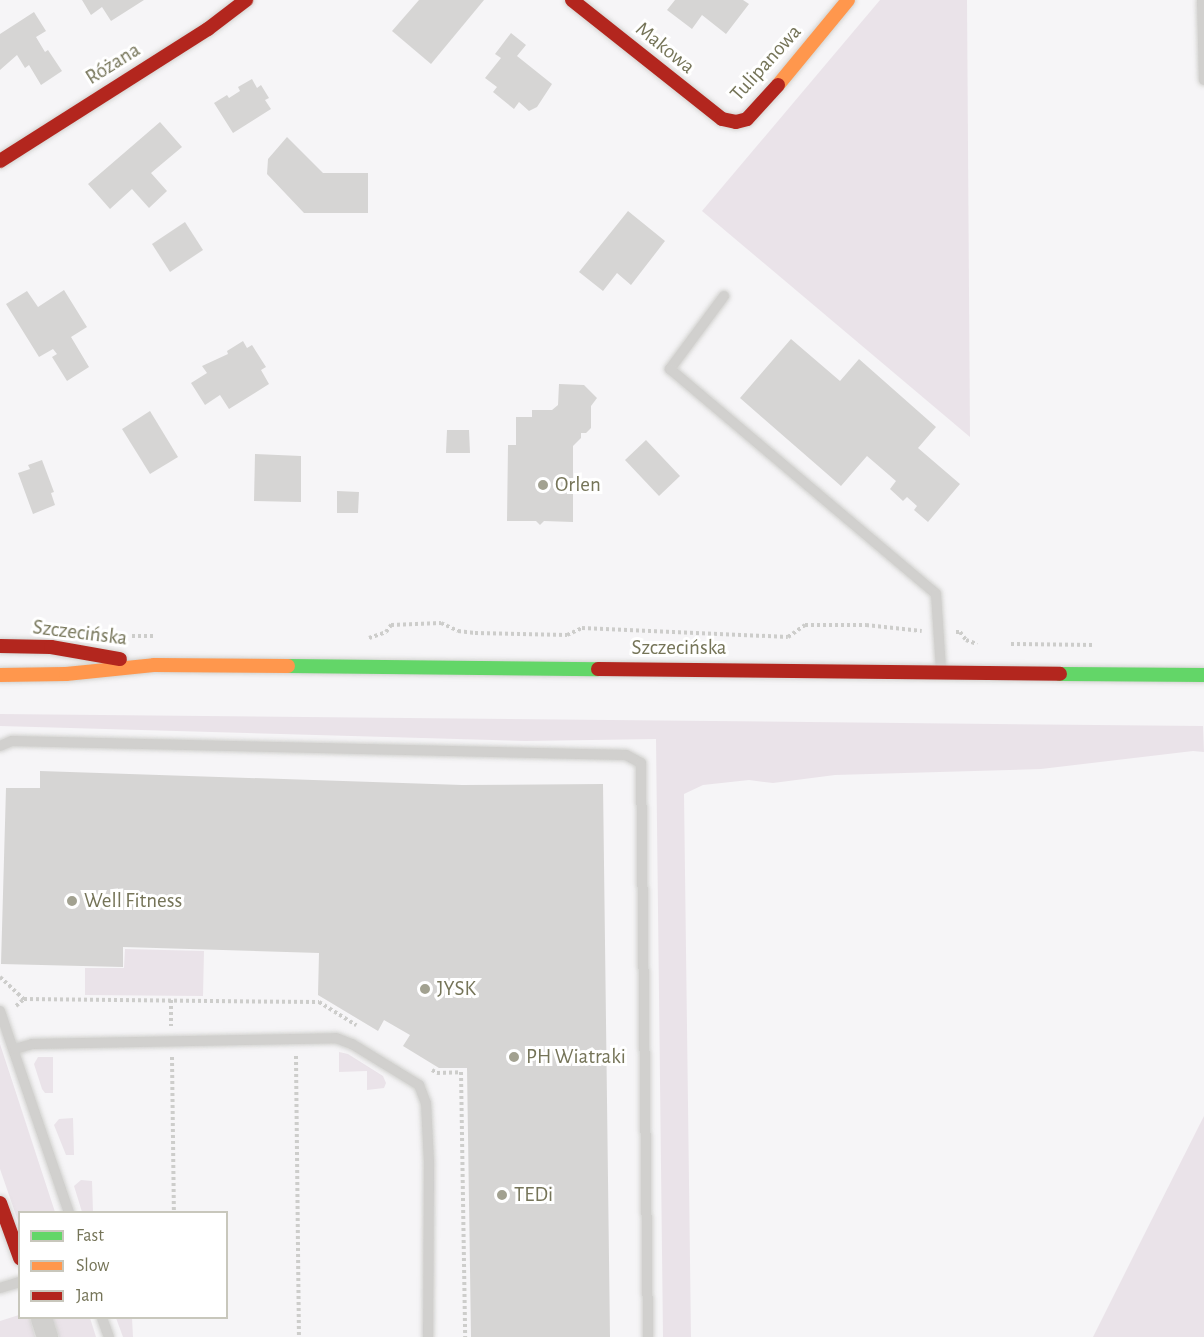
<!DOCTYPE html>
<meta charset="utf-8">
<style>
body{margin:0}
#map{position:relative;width:1204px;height:1337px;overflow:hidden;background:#f6f5f7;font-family:"Alegreya Sans",sans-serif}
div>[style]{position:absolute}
.green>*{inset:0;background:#eae3e9}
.building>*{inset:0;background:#d6d5d4}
.path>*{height:4px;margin-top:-2px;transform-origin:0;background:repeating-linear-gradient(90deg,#cdcdcb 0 3px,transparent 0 6px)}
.roads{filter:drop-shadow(0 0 2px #d2d2cf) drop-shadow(0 0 2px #d2d2cf)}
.lane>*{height:10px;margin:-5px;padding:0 5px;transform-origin:5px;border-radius:5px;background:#d1d0ce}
.street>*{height:21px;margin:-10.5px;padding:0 10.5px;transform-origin:10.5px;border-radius:10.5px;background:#d1d0ce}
.fast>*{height:14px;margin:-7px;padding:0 7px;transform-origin:7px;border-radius:7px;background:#63d668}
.slow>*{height:14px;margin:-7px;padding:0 7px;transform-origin:7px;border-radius:7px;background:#ff974d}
.jam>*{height:14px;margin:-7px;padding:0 7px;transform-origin:7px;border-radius:7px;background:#b3261e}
.dots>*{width:16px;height:16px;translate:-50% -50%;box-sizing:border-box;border:3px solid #fff;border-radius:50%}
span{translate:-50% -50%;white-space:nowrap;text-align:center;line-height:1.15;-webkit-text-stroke:6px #fff;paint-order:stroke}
.street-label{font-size:21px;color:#757458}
.poi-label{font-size:21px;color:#757458}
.left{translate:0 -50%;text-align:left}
.legend{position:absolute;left:18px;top:1211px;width:210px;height:108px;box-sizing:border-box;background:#fff;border:2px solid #c8c7bc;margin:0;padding:8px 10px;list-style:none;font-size:18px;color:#757458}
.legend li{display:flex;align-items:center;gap:12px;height:30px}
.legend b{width:30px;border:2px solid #c8c7bc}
</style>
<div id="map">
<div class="green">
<i style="clip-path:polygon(880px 0,967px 0,970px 437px,702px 211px)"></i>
<i style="clip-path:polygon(0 714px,1203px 726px,1204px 752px,1193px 751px,1041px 769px,835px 775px,773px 783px,749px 780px,703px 785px,684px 794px,691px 1337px,663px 1337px,656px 739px,525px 741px,0 726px)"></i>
<i style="clip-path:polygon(125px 949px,204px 951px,203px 996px,85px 995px,85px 968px,124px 968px)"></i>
<i style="clip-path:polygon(0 1044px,55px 1212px,20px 1212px,19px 1224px,0 1169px)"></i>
<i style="clip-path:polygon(339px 1052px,348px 1054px,383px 1076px,386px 1083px,384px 1088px,367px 1090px,367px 1071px,339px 1072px)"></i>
<i style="clip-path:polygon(38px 1057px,53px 1057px,53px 1093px,45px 1093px,42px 1089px,34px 1064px)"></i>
<i style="clip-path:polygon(1204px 1116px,1204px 1337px,1093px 1337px,1140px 1243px)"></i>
<i style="clip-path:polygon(73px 1118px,74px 1155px,66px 1155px,54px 1125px,59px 1119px)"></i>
<i style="clip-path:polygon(81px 1180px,92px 1181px,93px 1212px,82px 1212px,74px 1186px)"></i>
<i style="clip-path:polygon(19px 1315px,20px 1318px,30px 1318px,35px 1337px,0 1337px,0 1321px)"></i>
<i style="clip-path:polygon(52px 1318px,90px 1318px,96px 1337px,59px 1337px)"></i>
<i style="clip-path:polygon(116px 1318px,132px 1318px,133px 1337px,123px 1337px)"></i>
</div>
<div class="building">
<i style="clip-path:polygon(82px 0,144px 0,111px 21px,102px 7px,91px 15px)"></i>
<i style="clip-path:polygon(419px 0,484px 0,431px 64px,392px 31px)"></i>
<i style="clip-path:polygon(675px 0,743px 0,749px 4px,726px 34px,702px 15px,692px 29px,667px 10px)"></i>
<i style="clip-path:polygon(34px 12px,46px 31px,36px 37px,45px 52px,48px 50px,62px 71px,41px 85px,29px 65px,25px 68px,17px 55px,0 70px,0 34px)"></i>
<i style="clip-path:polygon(511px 33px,526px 45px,517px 56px,552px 84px,537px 107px,529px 111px,519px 102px,514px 109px,493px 92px,497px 87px,485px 78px,501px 58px,495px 54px)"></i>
<i style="clip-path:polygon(252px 79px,257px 88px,261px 85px,269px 98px,265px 100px,271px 109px,233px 133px,214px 103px,227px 95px,229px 98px,240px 91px,238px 87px)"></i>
<i style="clip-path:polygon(160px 122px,182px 147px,151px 173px,167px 191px,149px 208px,132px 189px,110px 209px,88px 184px)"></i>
<i style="clip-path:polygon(287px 137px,323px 173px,368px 173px,368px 213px,304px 213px,267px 174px,268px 159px)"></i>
<i style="clip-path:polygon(628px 211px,665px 241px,631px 285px,617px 273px,603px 291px,579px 272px)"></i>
<i style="clip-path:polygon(185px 222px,203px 250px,170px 272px,152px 244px)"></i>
<i style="clip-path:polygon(64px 290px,87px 327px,71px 337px,89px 367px,67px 381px,52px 357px,57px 354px,53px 349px,39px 357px,6px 304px,27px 291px,38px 307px)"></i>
<i style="clip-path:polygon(791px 339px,840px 381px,859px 359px,936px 427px,918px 448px,960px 484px,928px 522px,914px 510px,917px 506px,907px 497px,903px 501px,890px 489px,896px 481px,867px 456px,841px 486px,740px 398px)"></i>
<i style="clip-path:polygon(243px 341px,247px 348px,252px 345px,266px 367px,261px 370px,269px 384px,229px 409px,220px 395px,205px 405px,191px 383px,207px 373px,202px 366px,228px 354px,227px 351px)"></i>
<i style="clip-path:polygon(559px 384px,584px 385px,597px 398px,591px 406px,591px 428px,586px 433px,581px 433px,581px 438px,573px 446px,573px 522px,544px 521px,540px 525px,536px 521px,507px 521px,508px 445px,516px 445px,516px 417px,532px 417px,532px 410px,552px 410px,558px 405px)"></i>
<i style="clip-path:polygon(150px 411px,178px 457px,150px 474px,122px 429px)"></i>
<i style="clip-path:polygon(447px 430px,469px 430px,470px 453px,446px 453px)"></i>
<i style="clip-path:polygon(646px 440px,680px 476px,659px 496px,625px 460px)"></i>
<i style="clip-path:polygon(255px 454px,301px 456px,301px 502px,254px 501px)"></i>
<i style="clip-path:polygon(42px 460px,54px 492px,51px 493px,55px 505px,33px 514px,18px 473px,30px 469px,28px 465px)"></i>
<i style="clip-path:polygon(337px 491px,359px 492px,358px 513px,337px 513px)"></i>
<i style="clip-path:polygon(40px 771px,462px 785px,603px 784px,610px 1337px,471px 1337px,467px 1068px,439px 1068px,403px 1046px,410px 1035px,384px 1020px,378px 1031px,318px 995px,319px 953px,123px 947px,123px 967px,1px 964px,6px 788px,40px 788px)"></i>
</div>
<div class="path">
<i style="left:956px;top:632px;width:4px"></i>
<i style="left:960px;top:632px;width:10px;rotate:53deg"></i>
<i style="left:966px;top:640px;width:12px;rotate:20deg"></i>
<i style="left:132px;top:636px;width:23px"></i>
<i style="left:369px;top:638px;width:18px;rotate:-19deg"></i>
<i style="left:386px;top:632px;width:9px;rotate:-54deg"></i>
<i style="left:391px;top:625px;width:50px;rotate:-2.3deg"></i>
<i style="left:441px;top:623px;width:19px;rotate:25deg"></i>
<i style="left:458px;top:631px;width:17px;rotate:7deg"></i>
<i style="left:475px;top:633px;width:92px;rotate:1.2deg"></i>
<i style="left:567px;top:635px;width:17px;rotate:-25deg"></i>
<i style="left:582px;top:628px;width:206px;rotate:2.5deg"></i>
<i style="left:788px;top:637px;width:21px;rotate:-35deg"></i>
<i style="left:805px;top:625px;width:61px"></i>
<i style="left:866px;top:625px;width:56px;rotate:6.1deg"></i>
<i style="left:1011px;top:644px;width:83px;rotate:0.7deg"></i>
<i style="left:0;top:977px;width:33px;rotate:43deg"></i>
<i style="left:171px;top:1000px;width:26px;rotate:90deg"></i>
<i style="left:16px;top:1006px;width:11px;rotate:-41deg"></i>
<i style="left:24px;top:999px;width:295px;rotate:0.6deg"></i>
<i style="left:319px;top:1002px;width:44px;rotate:31.9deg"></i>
<i style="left:296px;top:1056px;width:281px;rotate:89.4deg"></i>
<i style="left:172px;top:1057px;width:155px;rotate:89.3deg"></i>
<i style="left:432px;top:1070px;width:6px;rotate:31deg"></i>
<i style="left:437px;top:1073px;width:24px;rotate:-2deg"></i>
<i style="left:461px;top:1072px;width:265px;rotate:89.1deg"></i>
</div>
<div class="roads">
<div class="lane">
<i style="left:1202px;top:0;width:80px;rotate:88.6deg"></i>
<i style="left:724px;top:296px;width:91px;rotate:126.5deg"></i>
<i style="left:670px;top:369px;width:348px;rotate:40.2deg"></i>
<i style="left:936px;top:594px;width:76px;rotate:86.2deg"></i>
<i style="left:0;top:746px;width:13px;rotate:-23deg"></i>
<i style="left:12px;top:741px;width:614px;rotate:1.31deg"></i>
<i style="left:626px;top:755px;width:17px;rotate:28deg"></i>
<i style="left:641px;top:763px;width:574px;rotate:89.3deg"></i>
<i style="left:0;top:1011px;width:213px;rotate:71.1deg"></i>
<i style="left:15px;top:1049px;width:18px;rotate:-16deg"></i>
<i style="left:32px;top:1044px;width:304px;rotate:-1.1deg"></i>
<i style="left:336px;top:1038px;width:17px;rotate:21deg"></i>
<i style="left:352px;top:1044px;width:79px;rotate:31.5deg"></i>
<i style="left:419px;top:1085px;width:19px;rotate:69deg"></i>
<i style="left:426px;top:1103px;width:60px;rotate:87.1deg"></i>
<i style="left:429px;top:1163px;width:174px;rotate:90.3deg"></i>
<i style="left:0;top:1288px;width:21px;rotate:-17deg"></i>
<i style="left:102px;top:1318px;width:20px;rotate:70deg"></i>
</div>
<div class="street">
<i style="left:41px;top:1318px;width:20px;rotate:72deg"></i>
</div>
<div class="fast">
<i style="left:288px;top:666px;width:310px;rotate:0.6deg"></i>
<i style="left:1060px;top:674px;width:144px;rotate:0.4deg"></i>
</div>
<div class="slow">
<i style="left:778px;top:85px;width:110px;rotate:-50.5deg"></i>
<i style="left:0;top:675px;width:66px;rotate:-0.9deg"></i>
<i style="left:66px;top:674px;width:88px;rotate:-5.8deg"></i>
<i style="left:154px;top:665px;width:134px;rotate:0.4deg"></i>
</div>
<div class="jam">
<i style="left:572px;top:0;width:191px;rotate:38.4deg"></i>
<i style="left:722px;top:119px;width:14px;rotate:12deg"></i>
<i style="left:736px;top:122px;width:11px;rotate:-15deg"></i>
<i style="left:747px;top:119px;width:46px;rotate:-47.6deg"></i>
<i style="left:0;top:161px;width:246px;rotate:-32.4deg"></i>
<i style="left:208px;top:29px;width:48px;rotate:-37.3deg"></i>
<i style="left:0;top:646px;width:51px;rotate:1.1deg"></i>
<i style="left:51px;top:647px;width:70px;rotate:9.9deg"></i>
<i style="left:598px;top:669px;width:462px;rotate:0.6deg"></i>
<i style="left:0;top:1203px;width:59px;rotate:70deg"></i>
</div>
</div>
<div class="dots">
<i style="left:543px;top:485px;background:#a2a190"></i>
<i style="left:72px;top:901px;background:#a2a190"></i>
<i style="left:425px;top:989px;background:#a2a190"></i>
<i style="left:514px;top:1057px;background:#a2a190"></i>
<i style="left:502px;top:1195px;background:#a2a190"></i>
</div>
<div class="street-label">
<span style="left:665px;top:48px;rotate:39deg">Makowa</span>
<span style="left:766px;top:63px;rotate:-48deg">Tulipanowa</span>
<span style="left:113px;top:64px;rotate:-32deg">Różana</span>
<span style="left:80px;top:633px;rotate:7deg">Szczecińska</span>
<span style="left:679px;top:648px">Szczecińska</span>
</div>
<div class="poi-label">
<span class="left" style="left:555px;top:485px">Orlen</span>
<span class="left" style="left:84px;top:901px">Well Fitness</span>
<span class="left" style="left:437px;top:989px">JYSK</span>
<span class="left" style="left:526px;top:1057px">PH Wiatraki</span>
<span class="left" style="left:514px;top:1195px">TEDi</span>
</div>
<ul class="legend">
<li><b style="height:8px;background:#63d668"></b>Fast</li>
<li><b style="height:8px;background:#ff974d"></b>Slow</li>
<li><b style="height:8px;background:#b3261e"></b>Jam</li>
</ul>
</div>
